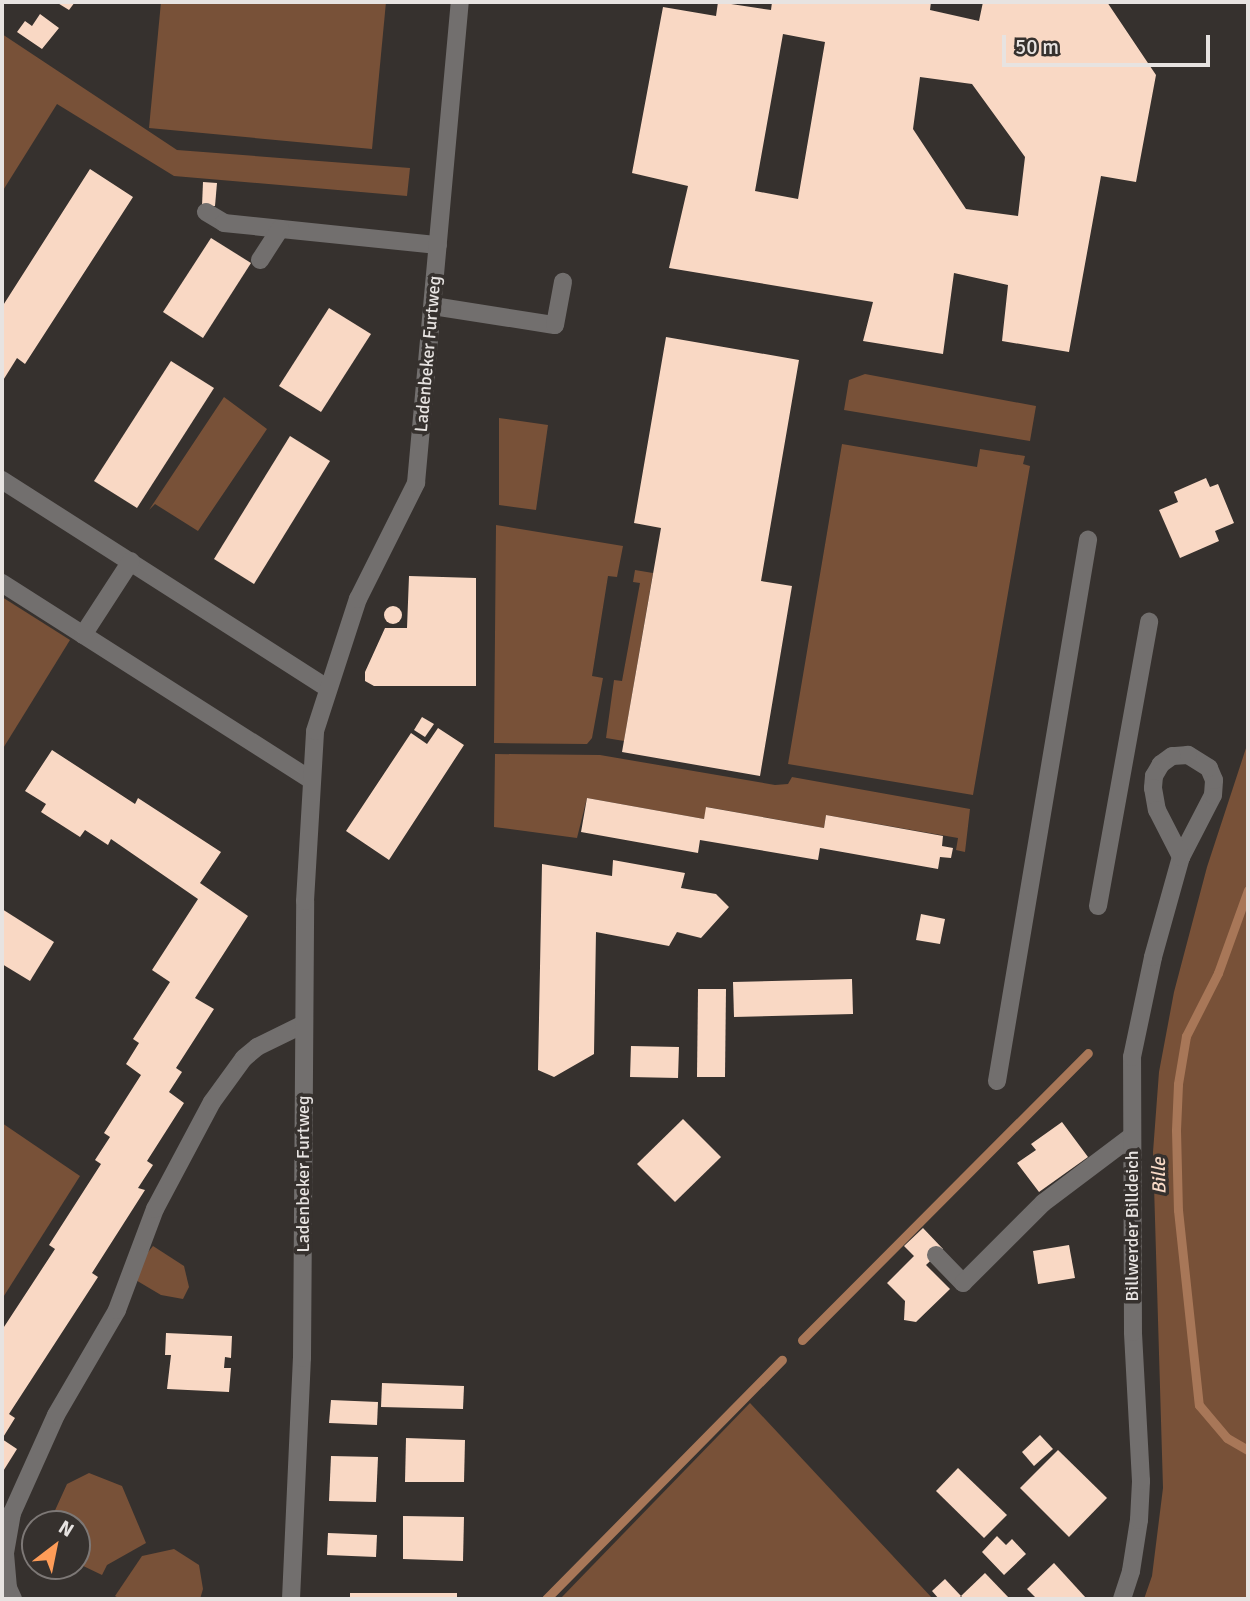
<!DOCTYPE html>
<style>
body{margin:0}
#map{position:relative;width:1250px;height:1601px;overflow:hidden;background:#36312e;font-family:Signika,sans-serif}
div>[style]{position:absolute}
.green>*{inset:0;background:#785138}
.stream>*{height:9px;margin:-4.5px;padding:0 4.5px;transform-origin:4.5px;border-radius:4.5px;background:#a87758}
.building>*{inset:0;background:#f9d8c4}
.round{border-radius:50%}
.minor>*{height:18px;margin:-9px;padding:0 9px;transform-origin:9px;border-radius:9px;background:#726f6e}
span{translate:-50% -50%;white-space:nowrap;text-align:center;line-height:1.15;-webkit-text-stroke:7px #36312e;paint-order:stroke}
.street-label{font-size:18px;color:#e7e3e1}
.water-label{font-size:19px;color:#f8dac7;font-style:italic}
.frame{position:absolute;inset:0;border:4px solid #e7e3e1;pointer-events:none}
.north{position:absolute;left:21px;top:1510px;width:70px;height:70px;box-sizing:border-box;background:#36312e;border:2px solid #7d7876;border-radius:50%;rotate:32deg;font-size:19px;font-weight:700;line-height:28px;text-align:center;color:#e7e3e1}
.north::after{content:'';display:block;margin:auto;width:24px;height:32px;background:#fe9c58;clip-path:polygon(50% 0,100% 100%,50% 72%,0 100%)}
.scale{position:absolute;left:1002px;top:35px;width:208px;height:32px;box-sizing:border-box;border:4px solid #e7e3e1;border-top:0;padding-left:9px;font-size:21px;line-height:24px;white-space:nowrap;color:#e7e3e1;-webkit-text-stroke:5px #36312e;paint-order:stroke}
</style>
<div id="map">
<div class="green">
<i style="clip-path:polygon(161px 2px,386px 2px,372px 149px,149px 128px)"></i>
<i style="clip-path:polygon(2px 34px,177px 150px,410px 168px,407px 196px,174px 176px,57px 104px,2px 192px)"></i>
<i style="clip-path:polygon(865px 374px,1036px 406px,1030px 441px,844px 410px,849px 380px)"></i>
<i style="clip-path:polygon(224px 397px,267px 429px,198px 531px,155px 504px,149px 510px)"></i>
<i style="clip-path:polygon(499px 418px,548px 425px,536px 510px,499px 505px)"></i>
<i style="clip-path:polygon(842px 444px,977px 467px,980px 449px,1025px 456px,1023px 464px,1030px 466px,973px 795px,788px 764px)"></i>
<i style="clip-path:polygon(496px 525px,623px 546px,617px 577px,608px 576px,592px 676px,603px 678px,592px 738px,587px 744px,494px 743px)"></i>
<i style="clip-path:polygon(635px 570px,653px 573px,624px 741px,606px 738px,614px 680px,622px 681px,640px 583px,633px 582px)"></i>
<i style="clip-path:polygon(2px 597px,70px 640px,2px 750px)"></i>
<i style="clip-path:polygon(1248px 742px,1248px 1599px,1144px 1599px,1152px 1576px,1163px 1488px,1153px 1152px,1159px 1072px,1174px 992px,1207px 867px)"></i>
<i style="clip-path:polygon(495px 754px,600px 755px,775px 785px,788px 784px,792px 777px,970px 809px,965px 852px,956px 850px,958px 838px,826px 815px,824px 828px,707px 807px,704px 819px,587px 798px,577px 838px,494px 827px)"></i>
<i style="clip-path:polygon(2px 1123px,80px 1176px,2px 1299px)"></i>
<i style="clip-path:polygon(153px 1246px,184px 1266px,189px 1287px,183px 1299px,161px 1295px,134px 1279px,140px 1262px)"></i>
<i style="clip-path:polygon(750px 1403px,933px 1599px,560px 1599px)"></i>
<i style="clip-path:polygon(89px 1473px,122px 1486px,146px 1543px,107px 1565px,102px 1575px,77px 1563px,77px 1524px,54px 1524px,52px 1517px,67px 1484px)"></i>
<i style="clip-path:polygon(174px 1549px,199px 1565px,203px 1589px,200px 1599px,120px 1599px,115px 1596px,142px 1556px)"></i>
</div>
<div class="stream">
<i style="left:1248px;top:890px;width:88px;rotate:109.9deg"></i>
<i style="left:1218px;top:973px;width:71px;rotate:116.9deg"></i>
<i style="left:1186px;top:1036px;width:49px;rotate:99.5deg"></i>
<i style="left:1178px;top:1084px;width:46px;rotate:92.5deg"></i>
<i style="left:1176px;top:1130px;width:80px;rotate:88.6deg"></i>
<i style="left:1178px;top:1210px;width:196px;rotate:83.9deg"></i>
<i style="left:1199px;top:1405px;width:43px;rotate:49.7deg"></i>
<i style="left:1227px;top:1438px;width:24px;rotate:30deg"></i>
<i style="left:802px;top:1340px;width:405px;rotate:-45.1deg"></i>
<i style="left:546px;top:1599px;width:336px;rotate:-45.4deg"></i>
</div>
<div class="building">
<i style="clip-path:polygon(56px 2px,75px 2px,69px 10px)"></i>
<i style="clip-path:polygon(evenodd,718px 2px,771px 10px,772px 2px,931px 2px,930px 10px,979px 21px,983px 2px,1107px 2px,1156px 75px,1136px 182px,1101px 176px,1069px 352px,1002px 341px,1008px 285px,954px 273px,943px 354px,863px 341px,873px 302px,669px 268px,688px 186px,632px 173px,663px 7px,716px 16px,718px 2px,783px 34px,825px 42px,798px 199px,755px 191px,783px 34px,718px 2px,920px 77px,972px 84px,1025px 157px,1018px 216px,966px 209px,913px 129px,920px 77px)"></i>
<i style="clip-path:polygon(40px 14px,59px 28px,42px 49px,17px 32px,25px 21px,32px 26px)"></i>
<i style="clip-path:polygon(90px 169px,133px 197px,25px 364px,17px 358px,2px 382px,2px 307px)"></i>
<i style="clip-path:polygon(203px 182px,217px 183px,215px 206px,202px 206px)"></i>
<i style="clip-path:polygon(211px 238px,251px 263px,203px 338px,163px 312px)"></i>
<i style="clip-path:polygon(329px 308px,371px 334px,321px 412px,279px 386px)"></i>
<i style="clip-path:polygon(666px 337px,799px 360px,761px 581px,792px 586px,760px 776px,622px 752px,661px 528px,634px 523px)"></i>
<i style="clip-path:polygon(171px 361px,214px 388px,137px 508px,94px 481px)"></i>
<i style="clip-path:polygon(290px 436px,330px 461px,254px 584px,214px 559px)"></i>
<i style="clip-path:polygon(1206px 478px,1210px 487px,1218px 484px,1234px 523px,1215px 531px,1219px 541px,1180px 558px,1159px 510px,1178px 502px,1174px 492px)"></i>
<i style="clip-path:polygon(409px 576px,476px 578px,476px 686px,374px 686px,365px 681px,365px 672px,385px 628px,407px 628px)"></i>
<i class="round" style="left:384px;top:606px;width:18px;height:18px"></i>
<i style="clip-path:polygon(422px 717px,434px 724px,425px 737px,414px 730px)"></i>
<i style="clip-path:polygon(438px 728px,464px 745px,389px 860px,346px 831px,411px 733px,427px 744px)"></i>
<i style="clip-path:polygon(52px 750px,135px 804px,138px 798px,221px 852px,200px 883px,248px 916px,195px 998px,214px 1009px,176px 1068px,182px 1072px,169px 1092px,184px 1103px,147px 1161px,153px 1165px,138px 1188px,145px 1190px,92px 1273px,98px 1277px,9px 1414px,15px 1418px,2px 1439px,17px 1449px,2px 1473px,2px 1330px,55px 1249px,49px 1245px,101px 1164px,95px 1160px,110px 1137px,104px 1133px,141px 1075px,126px 1064px,139px 1043px,133px 1039px,170px 982px,152px 970px,198px 899px,111px 839px,108px 845px,85px 830px,80px 837px,41px 812px,46px 804px,25px 791px)"></i>
<i style="clip-path:polygon(587px 798px,704px 819px,706px 807px,824px 828px,826px 815px,943px 836px,942px 846px,953px 848px,951px 858px,940px 857px,938px 869px,820px 848px,818px 860px,700px 840px,698px 853px,581px 832px)"></i>
<i style="clip-path:polygon(613px 860px,685px 873px,681px 888px,716px 894px,729px 907px,701px 938px,677px 932px,669px 946px,596px 932px,594px 1054px,554px 1077px,538px 1070px,542px 864px,612px 876px)"></i>
<i style="clip-path:polygon(2px 909px,54px 942px,30px 981px,2px 964px)"></i>
<i style="clip-path:polygon(921px 914px,945px 919px,940px 944px,916px 940px)"></i>
<i style="clip-path:polygon(852px 979px,853px 1014px,734px 1017px,733px 982px)"></i>
<i style="clip-path:polygon(698px 989px,726px 989px,725px 1077px,697px 1077px)"></i>
<i style="clip-path:polygon(631px 1046px,679px 1047px,678px 1078px,630px 1077px)"></i>
<i style="clip-path:polygon(683px 1119px,721px 1157px,675px 1202px,637px 1164px)"></i>
<i style="clip-path:polygon(1062px 1122px,1088px 1157px,1039px 1192px,1017px 1163px,1036px 1150px,1031px 1144px)"></i>
<i style="clip-path:polygon(923px 1228px,943px 1249px,926px 1265px,950px 1289px,916px 1322px,904px 1320px,905px 1301px,887px 1283px,914px 1256px,904px 1246px)"></i>
<i style="clip-path:polygon(1069px 1245px,1075px 1278px,1038px 1284px,1033px 1251px)"></i>
<i style="clip-path:polygon(166px 1333px,232px 1336px,231px 1358px,225px 1357px,224px 1368px,231px 1368px,229px 1392px,167px 1389px,171px 1355px,165px 1355px)"></i>
<i style="clip-path:polygon(382px 1383px,464px 1386px,463px 1409px,381px 1407px)"></i>
<i style="clip-path:polygon(331px 1400px,378px 1402px,377px 1425px,329px 1423px)"></i>
<i style="clip-path:polygon(1040px 1435px,1053px 1449px,1034px 1466px,1022px 1452px)"></i>
<i style="clip-path:polygon(406px 1438px,465px 1440px,464px 1482px,405px 1482px)"></i>
<i style="clip-path:polygon(1058px 1450px,1107px 1498px,1069px 1537px,1020px 1488px)"></i>
<i style="clip-path:polygon(331px 1456px,378px 1457px,376px 1502px,329px 1501px)"></i>
<i style="clip-path:polygon(958px 1468px,1007px 1515px,984px 1538px,936px 1491px)"></i>
<i style="clip-path:polygon(403px 1516px,464px 1517px,463px 1561px,403px 1559px)"></i>
<i style="clip-path:polygon(328px 1533px,377px 1535px,376px 1557px,327px 1555px)"></i>
<i style="clip-path:polygon(997px 1536px,1006px 1545px,1012px 1539px,1026px 1554px,1004px 1575px,982px 1552px)"></i>
<i style="clip-path:polygon(1054px 1563px,1086px 1598px,1084px 1599px,1037px 1599px,1027px 1589px)"></i>
<i style="clip-path:polygon(985px 1573px,1010px 1599px,964px 1599px,961px 1596px)"></i>
<i style="clip-path:polygon(945px 1579px,961px 1596px,958px 1599px,939px 1599px,932px 1591px)"></i>
<i style="clip-path:polygon(350px 1593px,457px 1593px,457px 1599px,350px 1599px)"></i>
</div>
<div class="minor">
<i style="left:206px;top:212px;width:21px;rotate:31deg"></i>
<i style="left:224px;top:223px;width:215px;rotate:5.9deg"></i>
<i style="left:260px;top:260px;width:37px;rotate:-57deg"></i>
<i style="left:433px;top:306px;width:123px;rotate:8.9deg"></i>
<i style="left:555px;top:325px;width:44px;rotate:-79.5deg"></i>
<i style="left:2px;top:480px;width:386px;rotate:32.6deg"></i>
<i style="left:2px;top:583px;width:365px;rotate:32.5deg"></i>
<i style="left:83px;top:635px;width:88px;rotate:-57deg"></i>
<i style="left:1098px;top:906px;width:289px;rotate:-79.8deg"></i>
<i style="left:997px;top:1081px;width:549px;rotate:-80.45deg"></i>
<i style="left:936px;top:1255px;width:39px;rotate:46deg"></i>
<i style="left:963px;top:1283px;width:113px;rotate:-45deg"></i>
<i style="left:1043px;top:1203px;width:111px;rotate:-37deg"></i>
<i style="left:13px;top:1599px;width:12px;rotate:-114deg"></i>
<i style="left:8px;top:1588px;width:35px;rotate:-95deg"></i>
<i style="left:5px;top:1553px;width:41px;rotate:-80.1deg"></i>
<i style="left:12px;top:1513px;width:107px;rotate:-65.8deg"></i>
<i style="left:56px;top:1415px;width:121px;rotate:-59.8deg"></i>
<i style="left:117px;top:1310px;width:108px;rotate:-69.4deg"></i>
<i style="left:155px;top:1209px;width:121px;rotate:-62deg"></i>
<i style="left:212px;top:1102px;width:54px;rotate:-54deg"></i>
<i style="left:244px;top:1058px;width:17px;rotate:-40deg"></i>
<i style="left:257px;top:1047px;width:52px;rotate:-26.1deg"></i>
<i style="left:291px;top:1599px;width:241px;rotate:-87.4deg"></i>
<i style="left:302px;top:1358px;width:457px;rotate:-89.6deg"></i>
<i style="left:305px;top:901px;width:170px;rotate:-86.6deg"></i>
<i style="left:315px;top:731px;width:139px;rotate:-72deg"></i>
<i style="left:358px;top:599px;width:130px;rotate:-63.4deg"></i>
<i style="left:416px;top:483px;width:483px;rotate:-84.8deg"></i>
<i style="left:1122px;top:1599px;width:29px;rotate:-72deg"></i>
<i style="left:1131px;top:1571px;width:52px;rotate:-81.1deg"></i>
<i style="left:1139px;top:1520px;width:39px;rotate:-87deg"></i>
<i style="left:1141px;top:1481px;width:149px;rotate:-93.1deg"></i>
<i style="left:1133px;top:1332px;width:275px;rotate:-90.2deg"></i>
<i style="left:1132px;top:1057px;width:102px;rotate:-78.1deg"></i>
<i style="left:1153px;top:957px;width:104px;rotate:-74.4deg"></i>
<i style="left:1181px;top:857px;width:70px;rotate:-62.7deg"></i>
<i style="left:1213px;top:795px;width:15px;rotate:-86deg"></i>
<i style="left:1214px;top:780px;width:13px;rotate:-113deg"></i>
<i style="left:1209px;top:768px;width:25px;rotate:-148deg"></i>
<i style="left:1188px;top:755px;width:16px;rotate:176deg"></i>
<i style="left:1172px;top:756px;width:14px;rotate:144deg"></i>
<i style="left:1161px;top:764px;width:14px;rotate:120deg"></i>
<i style="left:1154px;top:776px;width:12px;rotate:95deg"></i>
<i style="left:1153px;top:788px;width:22px;rotate:80deg"></i>
<i style="left:1157px;top:810px;width:53px;rotate:62.9deg"></i>
</div>
<div class="street-label">
<span style="left:428px;top:354px;rotate:-85deg">Ladenbeker Furtweg</span>
<span style="left:303px;top:1174px;rotate:-90deg">Ladenbeker Furtweg</span>
<span style="left:1132px;top:1226px;rotate:-90deg">Billwerder Billdeich</span>
</div>
<div class="water-label">
<span style="left:1160px;top:1176px;rotate:-91deg">Bille</span>
</div>
<div class="frame"></div>
<div class="north">N</div>
<div class="scale">50 m</div>
</div>
